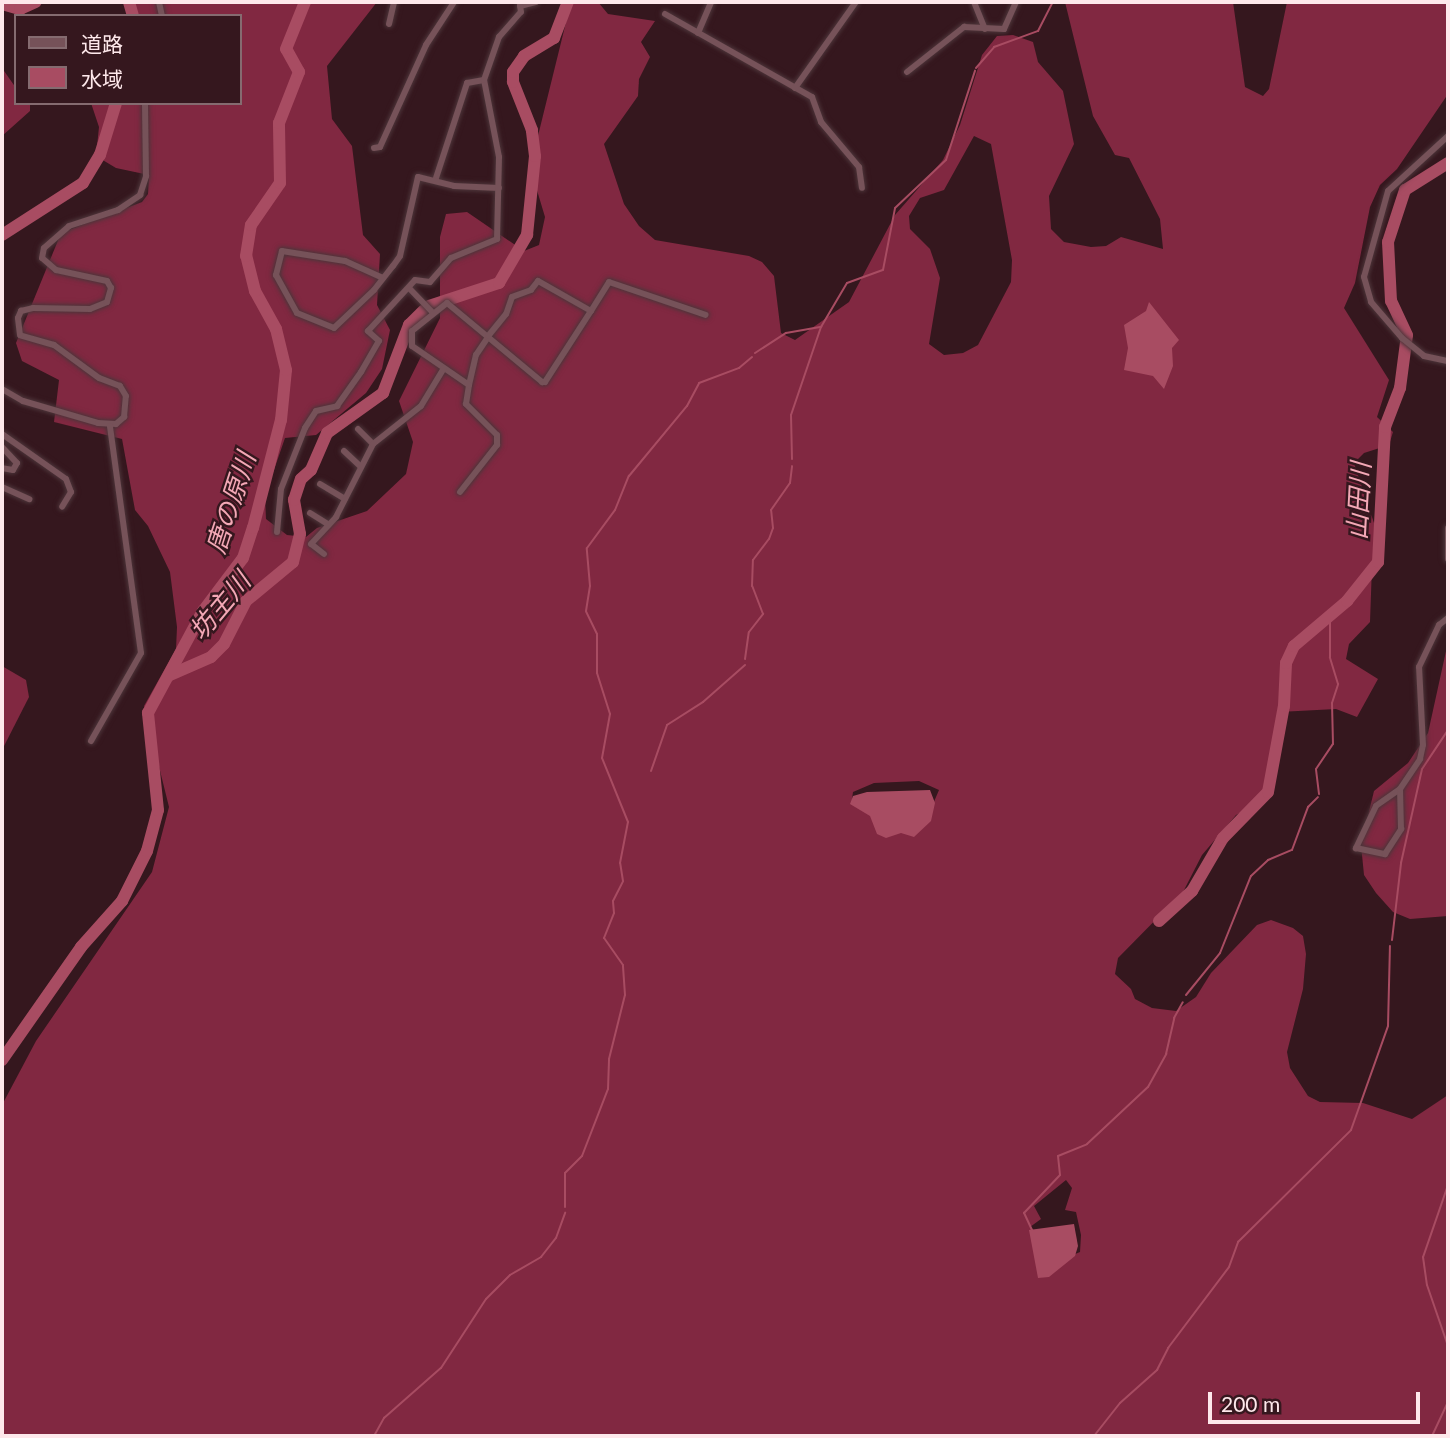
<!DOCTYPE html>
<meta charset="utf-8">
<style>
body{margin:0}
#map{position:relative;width:1450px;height:1438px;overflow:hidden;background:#35171e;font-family:Lato,"Noto Sans JP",sans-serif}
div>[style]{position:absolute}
.forest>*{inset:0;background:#812841}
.water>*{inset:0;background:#a84c62}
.stream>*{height:2px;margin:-1px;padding:0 1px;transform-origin:1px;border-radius:1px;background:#a84c62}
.river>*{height:12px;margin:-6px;padding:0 6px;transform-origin:6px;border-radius:6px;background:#a84c62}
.roads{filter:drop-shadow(0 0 2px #4d353a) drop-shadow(0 0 2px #4d353a)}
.minor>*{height:6px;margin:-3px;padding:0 3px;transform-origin:3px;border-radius:3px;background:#765259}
span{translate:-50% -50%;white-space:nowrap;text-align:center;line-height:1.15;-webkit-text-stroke:5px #35171e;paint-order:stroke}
.water-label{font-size:26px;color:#f4a8b6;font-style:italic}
.frame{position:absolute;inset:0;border:4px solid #fee8eb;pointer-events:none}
.legend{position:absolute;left:14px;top:14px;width:228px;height:91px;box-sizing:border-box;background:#35171e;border:2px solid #856b70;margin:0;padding:9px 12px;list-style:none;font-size:21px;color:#fee8eb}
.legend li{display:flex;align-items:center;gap:14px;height:35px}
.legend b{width:35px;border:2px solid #856b70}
.scale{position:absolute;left:1208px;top:1392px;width:212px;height:32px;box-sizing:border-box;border:4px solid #fee8eb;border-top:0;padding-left:9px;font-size:21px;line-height:24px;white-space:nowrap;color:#fee8eb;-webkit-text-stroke:5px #35171e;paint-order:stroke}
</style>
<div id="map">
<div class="forest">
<i style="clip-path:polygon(evenodd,123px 2px,377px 2px,327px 66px,332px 119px,352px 146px,363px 235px,380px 254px,377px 305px,390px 330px,382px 369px,366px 393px,316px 435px,285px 438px,265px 496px,266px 519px,287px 535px,306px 537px,317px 528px,367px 511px,406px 474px,413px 442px,399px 401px,440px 318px,440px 237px,446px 214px,467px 212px,524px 251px,539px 245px,545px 217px,533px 177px,533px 156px,571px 2px,598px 2px,608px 14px,655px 21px,641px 42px,650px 57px,639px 79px,638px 96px,604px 144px,624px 204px,639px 226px,655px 240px,749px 256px,762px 262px,774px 276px,781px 333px,795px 340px,849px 302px,895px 215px,943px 160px,960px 125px,982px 55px,997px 36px,1013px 35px,1033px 42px,1038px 62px,1063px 91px,1074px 144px,1049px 196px,1051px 229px,1064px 242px,1091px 247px,1106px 246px,1121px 237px,1163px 249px,1160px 219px,1129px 158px,1115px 155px,1093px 116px,1065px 2px,1233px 2px,1245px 87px,1263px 96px,1269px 89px,1287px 2px,1448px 2px,1448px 94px,1397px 169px,1380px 185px,1370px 207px,1355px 283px,1344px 308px,1389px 380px,1377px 417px,1393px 432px,1389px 445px,1364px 453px,1354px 463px,1383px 550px,1372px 566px,1370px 622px,1349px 644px,1346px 659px,1378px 679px,1357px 717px,1336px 709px,1279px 712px,1263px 801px,1236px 815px,1202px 855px,1183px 892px,1118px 958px,1115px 974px,1131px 989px,1135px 999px,1152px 1008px,1176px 1011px,1196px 997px,1211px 973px,1257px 925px,1271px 920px,1293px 928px,1303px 936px,1306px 954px,1303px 989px,1287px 1052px,1290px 1068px,1308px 1096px,1320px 1102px,1363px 1103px,1412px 1119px,1448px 1095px,1448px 1436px,2px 1436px,2px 1105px,36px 1041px,152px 872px,169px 807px,144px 706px,176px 649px,177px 627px,170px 572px,148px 526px,135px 510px,122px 439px,54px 422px,59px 380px,22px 361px,16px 343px,59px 238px,66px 231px,142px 202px,148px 194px,149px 175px,116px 168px,96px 156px,99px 127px,91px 103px,240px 103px,240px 16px,129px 16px,123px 2px,974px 136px,991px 144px,1012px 260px,1011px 282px,978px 345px,963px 353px,944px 355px,929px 344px,940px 278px,930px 249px,910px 229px,909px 216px,920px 198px,944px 190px,974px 136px,123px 2px,919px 781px,939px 790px,930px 811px,874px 815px,852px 799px,853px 792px,874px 783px,919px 781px,123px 2px,1066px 1180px,1072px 1188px,1065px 1210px,1076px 1212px,1081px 1235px,1080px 1252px,1068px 1257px,1030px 1227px,1041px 1219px,1034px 1206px,1066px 1180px)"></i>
<i style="clip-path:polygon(2px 68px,16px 88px,16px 103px,30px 103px,30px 111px,2px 136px)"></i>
<i style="clip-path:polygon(1448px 642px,1448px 916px,1410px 919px,1393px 912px,1376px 893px,1364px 875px,1361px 845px,1374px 791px,1408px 763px,1428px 733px)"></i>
<i style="clip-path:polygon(2px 666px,26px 680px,29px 697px,2px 750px)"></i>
</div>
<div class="water">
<i style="clip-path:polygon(1149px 302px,1179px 340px,1172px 348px,1173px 366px,1164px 389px,1153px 376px,1124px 370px,1128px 348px,1124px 325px,1146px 311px)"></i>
<i style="clip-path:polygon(930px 790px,935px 803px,931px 821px,914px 837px,901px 833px,886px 838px,877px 834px,870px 816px,850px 804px,853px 796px,867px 792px)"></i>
<i style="clip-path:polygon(1074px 1224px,1078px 1246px,1075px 1256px,1049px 1277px,1038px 1278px,1029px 1230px)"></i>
</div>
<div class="stream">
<i style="left:976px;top:68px;width:28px;rotate:-49deg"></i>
<i style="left:994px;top:47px;width:47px;rotate:-20deg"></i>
<i style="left:1038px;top:31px;width:33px;rotate:-63deg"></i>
<i style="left:755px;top:353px;width:37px;rotate:-33deg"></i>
<i style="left:786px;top:333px;width:36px;rotate:-10deg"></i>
<i style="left:821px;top:327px;width:51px;rotate:-59.4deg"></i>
<i style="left:847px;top:283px;width:38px;rotate:-20deg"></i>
<i style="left:883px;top:270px;width:63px;rotate:-79deg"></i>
<i style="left:895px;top:208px;width:70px;rotate:-43.3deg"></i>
<i style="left:946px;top:160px;width:94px;rotate:-72deg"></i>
<i style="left:792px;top:459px;width:44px;rotate:-91.3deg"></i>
<i style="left:791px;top:415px;width:93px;rotate:-71.2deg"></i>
<i style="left:745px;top:659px;width:27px;rotate:-82deg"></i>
<i style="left:749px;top:632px;width:23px;rotate:-52deg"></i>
<i style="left:763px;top:614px;width:30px;rotate:-111deg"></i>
<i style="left:752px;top:586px;width:26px;rotate:-88deg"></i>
<i style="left:753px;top:560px;width:26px;rotate:-53deg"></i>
<i style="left:769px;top:539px;width:12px;rotate:-70deg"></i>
<i style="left:773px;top:528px;width:18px;rotate:-96deg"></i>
<i style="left:771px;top:510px;width:33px;rotate:-55deg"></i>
<i style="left:790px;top:483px;width:17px;rotate:-83deg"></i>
<i style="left:651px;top:771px;width:49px;rotate:-70.8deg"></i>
<i style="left:667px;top:725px;width:43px;rotate:-32.6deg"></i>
<i style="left:703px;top:702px;width:56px;rotate:-41.4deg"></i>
<i style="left:1319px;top:794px;width:25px;rotate:-97deg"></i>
<i style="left:1316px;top:769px;width:30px;rotate:-56deg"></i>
<i style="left:1333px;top:744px;width:41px;rotate:-91.4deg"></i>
<i style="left:1332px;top:703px;width:20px;rotate:-72deg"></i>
<i style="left:1338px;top:684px;width:28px;rotate:-107deg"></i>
<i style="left:1330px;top:657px;width:38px;rotate:-90deg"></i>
<i style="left:1392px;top:940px;width:78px;rotate:-83.3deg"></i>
<i style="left:1401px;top:863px;width:96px;rotate:-77.4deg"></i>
<i style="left:1422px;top:769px;width:47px;rotate:-56.3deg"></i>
<i style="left:1448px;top:730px;width:77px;rotate:-90deg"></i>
<i style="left:1186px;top:995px;width:54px;rotate:-51deg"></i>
<i style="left:1220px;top:953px;width:83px;rotate:-68.1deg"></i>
<i style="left:1251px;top:876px;width:23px;rotate:-43deg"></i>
<i style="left:1268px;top:860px;width:26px;rotate:-23deg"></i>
<i style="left:1292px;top:850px;width:46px;rotate:-69.6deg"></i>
<i style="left:1308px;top:807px;width:14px;rotate:-45deg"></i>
<i style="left:1448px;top:1185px;width:76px;rotate:109.1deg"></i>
<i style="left:1423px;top:1257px;width:28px;rotate:82deg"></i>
<i style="left:1427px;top:1285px;width:65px;rotate:71deg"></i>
<i style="left:565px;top:1207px;width:34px;rotate:-90deg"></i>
<i style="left:565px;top:1173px;width:24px;rotate:-45deg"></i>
<i style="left:582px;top:1156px;width:72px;rotate:-68.8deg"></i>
<i style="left:608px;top:1089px;width:30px;rotate:-88deg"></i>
<i style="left:609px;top:1059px;width:66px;rotate:-76deg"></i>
<i style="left:625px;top:995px;width:30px;rotate:-94deg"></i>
<i style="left:623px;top:965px;width:33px;rotate:-125deg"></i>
<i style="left:604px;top:938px;width:27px;rotate:-68deg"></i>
<i style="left:614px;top:913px;width:12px;rotate:-95deg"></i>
<i style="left:613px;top:901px;width:22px;rotate:-63deg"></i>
<i style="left:623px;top:881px;width:18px;rotate:-99deg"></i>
<i style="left:620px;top:863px;width:42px;rotate:-79deg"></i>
<i style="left:628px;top:822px;width:69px;rotate:-112.1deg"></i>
<i style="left:602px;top:758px;width:45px;rotate:-79.7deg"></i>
<i style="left:610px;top:714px;width:43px;rotate:-107.6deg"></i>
<i style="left:597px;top:673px;width:39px;rotate:-90deg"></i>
<i style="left:597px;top:634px;width:25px;rotate:-116deg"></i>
<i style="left:586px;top:611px;width:25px;rotate:-81deg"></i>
<i style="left:590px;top:586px;width:38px;rotate:-95deg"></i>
<i style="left:587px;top:548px;width:47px;rotate:-53.6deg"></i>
<i style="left:615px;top:510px;width:37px;rotate:-68deg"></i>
<i style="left:629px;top:476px;width:91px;rotate:-50.4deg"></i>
<i style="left:687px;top:406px;width:26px;rotate:-62deg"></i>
<i style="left:699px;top:383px;width:43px;rotate:-20.6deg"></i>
<i style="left:739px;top:368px;width:17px;rotate:-40deg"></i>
<i style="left:1032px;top:1230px;width:19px;rotate:-115deg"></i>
<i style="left:1024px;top:1213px;width:52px;rotate:-46.5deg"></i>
<i style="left:1060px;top:1175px;width:19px;rotate:-96deg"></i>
<i style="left:1058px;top:1156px;width:31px;rotate:-22deg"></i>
<i style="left:1087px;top:1144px;width:83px;rotate:-43.1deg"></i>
<i style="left:1148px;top:1087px;width:38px;rotate:-61deg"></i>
<i style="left:1166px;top:1054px;width:37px;rotate:-77deg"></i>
<i style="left:1174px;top:1018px;width:18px;rotate:-61deg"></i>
<i style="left:374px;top:1436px;width:21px;rotate:-61deg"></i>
<i style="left:384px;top:1418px;width:76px;rotate:-41.3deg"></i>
<i style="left:441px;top:1368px;width:82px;rotate:-56.9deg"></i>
<i style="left:486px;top:1299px;width:34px;rotate:-45deg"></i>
<i style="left:510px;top:1275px;width:36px;rotate:-30deg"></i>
<i style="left:541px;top:1257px;width:24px;rotate:-52deg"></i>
<i style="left:556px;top:1238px;width:27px;rotate:-70deg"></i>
<i style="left:1094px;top:1436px;width:42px;rotate:-51.8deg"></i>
<i style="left:1120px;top:1403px;width:50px;rotate:-41.7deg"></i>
<i style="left:1157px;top:1370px;width:25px;rotate:-63deg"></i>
<i style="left:1168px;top:1348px;width:101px;rotate:-53deg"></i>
<i style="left:1229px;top:1267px;width:27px;rotate:-70deg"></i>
<i style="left:1238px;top:1242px;width:159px;rotate:-44.7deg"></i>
<i style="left:1351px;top:1130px;width:110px;rotate:-70.4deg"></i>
<i style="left:1388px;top:1026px;width:80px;rotate:-88.6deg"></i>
<i style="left:1432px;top:1436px;width:38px;rotate:-65deg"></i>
</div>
<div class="river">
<i style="left:129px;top:2px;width:15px;rotate:74deg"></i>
<i style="left:2px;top:4px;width:19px;rotate:16deg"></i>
<i style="left:20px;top:9px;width:17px;rotate:-24deg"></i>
<i style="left:2px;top:235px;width:96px;rotate:-32.7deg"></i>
<i style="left:83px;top:183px;width:33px;rotate:-59deg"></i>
<i style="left:100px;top:155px;width:54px;rotate:-72.9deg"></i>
<i style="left:429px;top:306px;width:74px;rotate:-18.2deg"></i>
<i style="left:499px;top:283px;width:56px;rotate:-59.7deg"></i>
<i style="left:527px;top:235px;width:79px;rotate:-84.2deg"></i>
<i style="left:535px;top:156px;width:26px;rotate:-97deg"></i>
<i style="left:532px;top:130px;width:52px;rotate:-111.6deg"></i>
<i style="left:513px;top:82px;width:10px;rotate:-90deg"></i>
<i style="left:513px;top:72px;width:19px;rotate:-55deg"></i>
<i style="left:524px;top:56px;width:35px;rotate:-31deg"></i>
<i style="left:554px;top:38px;width:39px;rotate:-69deg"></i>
<i style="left:170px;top:675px;width:45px;rotate:-23.7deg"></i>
<i style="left:211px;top:657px;width:18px;rotate:-45deg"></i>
<i style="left:224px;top:644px;width:48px;rotate:-62.9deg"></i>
<i style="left:246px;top:601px;width:61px;rotate:-39.7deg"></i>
<i style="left:293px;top:562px;width:29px;rotate:-76deg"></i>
<i style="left:300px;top:534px;width:35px;rotate:-100deg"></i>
<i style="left:294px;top:500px;width:22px;rotate:-72deg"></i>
<i style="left:301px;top:479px;width:13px;rotate:-42deg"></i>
<i style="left:311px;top:470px;width:40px;rotate:-66.6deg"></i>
<i style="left:327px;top:433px;width:69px;rotate:-35.5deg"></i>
<i style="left:383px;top:393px;width:73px;rotate:-69.1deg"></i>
<i style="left:409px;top:325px;width:21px;rotate:-45deg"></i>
<i style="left:1159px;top:921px;width:45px;rotate:-42.3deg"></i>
<i style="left:1192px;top:891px;width:61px;rotate:-59.7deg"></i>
<i style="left:1223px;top:838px;width:64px;rotate:-45.6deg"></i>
<i style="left:1268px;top:792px;width:87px;rotate:-79.5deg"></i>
<i style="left:1284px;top:706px;width:43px;rotate:-87.3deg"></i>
<i style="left:1286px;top:663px;width:19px;rotate:-65deg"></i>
<i style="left:1294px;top:646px;width:70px;rotate:-40.3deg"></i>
<i style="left:1347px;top:601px;width:50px;rotate:-51.5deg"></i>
<i style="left:1378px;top:562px;width:135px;rotate:-87deg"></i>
<i style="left:1385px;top:427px;width:42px;rotate:-69deg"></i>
<i style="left:1400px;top:388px;width:53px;rotate:-82.5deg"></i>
<i style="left:1407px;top:335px;width:38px;rotate:-115deg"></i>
<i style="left:1391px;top:301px;width:59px;rotate:-92.9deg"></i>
<i style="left:1388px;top:242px;width:55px;rotate:-71.9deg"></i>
<i style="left:1405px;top:190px;width:51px;rotate:-32.1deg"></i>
<i style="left:2px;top:1060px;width:138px;rotate:-55deg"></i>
<i style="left:81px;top:947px;width:62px;rotate:-48.3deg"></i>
<i style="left:122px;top:901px;width:56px;rotate:-63.4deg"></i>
<i style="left:147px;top:851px;width:42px;rotate:-75deg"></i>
<i style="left:158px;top:810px;width:98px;rotate:-95.9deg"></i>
<i style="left:148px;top:713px;width:116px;rotate:-61.7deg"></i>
<i style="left:203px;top:611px;width:66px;rotate:-53deg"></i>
<i style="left:243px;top:558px;width:32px;rotate:-72deg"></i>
<i style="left:253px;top:528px;width:112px;rotate:-75.5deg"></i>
<i style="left:281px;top:420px;width:50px;rotate:-84.3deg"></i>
<i style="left:286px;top:370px;width:42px;rotate:-103.7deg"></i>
<i style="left:276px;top:329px;width:43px;rotate:-118.9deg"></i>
<i style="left:255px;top:291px;width:36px;rotate:-104deg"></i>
<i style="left:246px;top:256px;width:31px;rotate:-81deg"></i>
<i style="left:251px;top:225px;width:51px;rotate:-55.4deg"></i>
<i style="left:280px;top:183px;width:60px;rotate:-91deg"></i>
<i style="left:279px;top:123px;width:55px;rotate:-68.6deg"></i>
<i style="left:299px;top:72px;width:26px;rotate:-119deg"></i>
<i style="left:286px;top:49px;width:51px;rotate:-68deg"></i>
</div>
<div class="roads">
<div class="minor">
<i style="left:159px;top:2px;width:14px;rotate:78deg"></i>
<i style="left:974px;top:2px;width:29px;rotate:68deg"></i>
<i style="left:520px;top:6px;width:16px;rotate:-14deg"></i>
<i style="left:665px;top:14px;width:169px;rotate:29.5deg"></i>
<i style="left:812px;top:97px;width:27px;rotate:70deg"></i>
<i style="left:821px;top:122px;width:59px;rotate:49.8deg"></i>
<i style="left:859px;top:167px;width:21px;rotate:82deg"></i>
<i style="left:389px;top:24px;width:23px;rotate:-77deg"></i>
<i style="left:698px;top:33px;width:34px;rotate:-67deg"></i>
<i style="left:907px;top:72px;width:73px;rotate:-38.3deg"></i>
<i style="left:964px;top:27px;width:40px;rotate:2.9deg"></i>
<i style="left:1004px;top:29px;width:30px;rotate:-66deg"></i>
<i style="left:795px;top:88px;width:105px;rotate:-54.7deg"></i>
<i style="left:1448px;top:136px;width:81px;rotate:137.5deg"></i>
<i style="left:1388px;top:191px;width:89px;rotate:105.6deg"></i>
<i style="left:1364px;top:277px;width:26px;rotate:74deg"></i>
<i style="left:1371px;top:302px;width:48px;rotate:49.3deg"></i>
<i style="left:1402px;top:338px;width:28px;rotate:39deg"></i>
<i style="left:1424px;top:356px;width:25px;rotate:12deg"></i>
<i style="left:374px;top:148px;width:6px;rotate:-9deg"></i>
<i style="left:380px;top:147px;width:112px;rotate:-65.7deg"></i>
<i style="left:426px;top:45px;width:51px;rotate:-56.9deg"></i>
<i style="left:436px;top:178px;width:100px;rotate:-71.9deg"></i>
<i style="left:467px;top:83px;width:17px;rotate:-10deg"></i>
<i style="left:383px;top:278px;width:42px;rotate:-155.9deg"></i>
<i style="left:345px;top:261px;width:64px;rotate:-171deg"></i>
<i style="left:282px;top:251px;width:25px;rotate:104deg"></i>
<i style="left:276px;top:275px;width:43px;rotate:61.1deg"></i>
<i style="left:297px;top:313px;width:40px;rotate:22deg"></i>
<i style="left:334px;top:328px;width:55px;rotate:-43.5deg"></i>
<i style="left:374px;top:290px;width:31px;rotate:-52deg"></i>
<i style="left:393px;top:266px;width:12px;rotate:-55deg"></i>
<i style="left:400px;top:256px;width:81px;rotate:-77.2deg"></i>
<i style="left:418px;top:177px;width:37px;rotate:14deg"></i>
<i style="left:454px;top:186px;width:45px;rotate:2.5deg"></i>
<i style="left:409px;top:288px;width:33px;rotate:46deg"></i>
<i style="left:591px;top:311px;width:34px;rotate:-58deg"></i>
<i style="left:609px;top:282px;width:102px;rotate:18.8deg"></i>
<i style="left:469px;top:385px;width:31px;rotate:-77deg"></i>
<i style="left:476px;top:355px;width:22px;rotate:-56deg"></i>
<i style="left:2px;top:389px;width:24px;rotate:30deg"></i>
<i style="left:23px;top:401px;width:78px;rotate:16.3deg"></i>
<i style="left:98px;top:423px;width:18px;rotate:3deg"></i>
<i style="left:116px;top:424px;width:11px;rotate:-41deg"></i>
<i style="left:124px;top:417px;width:21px;rotate:-85deg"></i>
<i style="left:126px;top:396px;width:12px;rotate:-121deg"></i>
<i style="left:120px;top:386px;width:22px;rotate:-159deg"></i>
<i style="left:99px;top:378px;width:56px;rotate:-143.7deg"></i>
<i style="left:54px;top:345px;width:35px;rotate:-164deg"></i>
<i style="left:20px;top:335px;width:17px;rotate:-97deg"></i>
<i style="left:18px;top:318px;width:8px;rotate:-67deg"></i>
<i style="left:21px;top:311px;width:12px;rotate:-14deg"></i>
<i style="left:33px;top:308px;width:57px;rotate:1deg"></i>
<i style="left:90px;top:309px;width:18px;rotate:-22deg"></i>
<i style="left:107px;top:302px;width:15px;rotate:-74deg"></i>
<i style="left:111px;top:288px;width:8px;rotate:-120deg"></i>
<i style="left:107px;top:281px;width:52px;rotate:-167.8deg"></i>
<i style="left:56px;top:270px;width:18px;rotate:-139deg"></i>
<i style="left:42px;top:258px;width:10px;rotate:-79deg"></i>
<i style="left:44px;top:248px;width:33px;rotate:-41deg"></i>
<i style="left:69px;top:226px;width:52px;rotate:-18.1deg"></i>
<i style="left:118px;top:210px;width:27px;rotate:-34deg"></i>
<i style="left:140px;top:195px;width:20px;rotate:-72deg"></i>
<i style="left:146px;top:176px;width:73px;rotate:-90.8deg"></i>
<i style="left:358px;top:429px;width:21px;rotate:45deg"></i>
<i style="left:2px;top:434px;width:78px;rotate:35.1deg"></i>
<i style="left:66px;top:479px;width:14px;rotate:69deg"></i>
<i style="left:71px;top:492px;width:17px;rotate:121deg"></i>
<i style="left:2px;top:447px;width:22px;rotate:47deg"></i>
<i style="left:17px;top:463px;width:8px;rotate:120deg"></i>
<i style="left:13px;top:470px;width:11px;rotate:-170deg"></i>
<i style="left:344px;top:451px;width:23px;rotate:43deg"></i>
<i style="left:320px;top:484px;width:29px;rotate:31deg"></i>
<i style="left:2px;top:487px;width:30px;rotate:24deg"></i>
<i style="left:460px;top:492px;width:60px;rotate:-51.8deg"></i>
<i style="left:497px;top:445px;width:10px;rotate:-90deg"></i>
<i style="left:497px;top:435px;width:44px;rotate:-135deg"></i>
<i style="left:466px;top:404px;width:19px;rotate:-81deg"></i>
<i style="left:469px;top:385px;width:69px;rotate:-145.6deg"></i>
<i style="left:412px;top:346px;width:15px;rotate:-90deg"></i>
<i style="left:412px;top:331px;width:45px;rotate:-38.7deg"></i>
<i style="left:447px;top:303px;width:124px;rotate:39.7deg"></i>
<i style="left:542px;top:382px;width:3px"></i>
<i style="left:545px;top:382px;width:85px;rotate:-57.1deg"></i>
<i style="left:591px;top:311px;width:61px;rotate:-150.5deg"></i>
<i style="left:538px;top:281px;width:11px;rotate:128deg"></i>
<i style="left:531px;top:290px;width:20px;rotate:160deg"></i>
<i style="left:512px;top:297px;width:18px;rotate:109deg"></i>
<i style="left:506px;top:314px;width:28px;rotate:129deg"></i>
<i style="left:310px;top:513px;width:22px;rotate:32deg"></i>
<i style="left:1448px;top:528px;width:31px;rotate:90deg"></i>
<i style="left:277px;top:532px;width:43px;rotate:-84.7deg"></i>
<i style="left:281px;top:489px;width:66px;rotate:-68.5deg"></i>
<i style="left:305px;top:428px;width:20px;rotate:-57deg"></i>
<i style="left:316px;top:411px;width:22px;rotate:-13deg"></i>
<i style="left:337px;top:406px;width:42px;rotate:-54.8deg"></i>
<i style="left:361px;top:372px;width:36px;rotate:-60deg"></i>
<i style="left:379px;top:341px;width:15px;rotate:-138deg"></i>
<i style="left:368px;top:331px;width:69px;rotate:-47.3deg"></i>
<i style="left:415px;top:280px;width:15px;rotate:8deg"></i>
<i style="left:430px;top:282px;width:32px;rotate:-49deg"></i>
<i style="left:451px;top:258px;width:50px;rotate:-22.4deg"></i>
<i style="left:497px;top:239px;width:82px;rotate:-88.6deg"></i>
<i style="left:499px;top:157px;width:78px;rotate:-101deg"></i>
<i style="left:484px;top:80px;width:46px;rotate:-70.8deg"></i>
<i style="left:499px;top:37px;width:33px;rotate:-49deg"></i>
<i style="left:521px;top:12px;width:6px;rotate:-99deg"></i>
<i style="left:324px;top:554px;width:16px;rotate:-142deg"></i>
<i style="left:311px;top:544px;width:37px;rotate:-47deg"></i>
<i style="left:336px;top:517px;width:82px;rotate:-63.1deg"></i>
<i style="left:373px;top:444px;width:61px;rotate:-38.4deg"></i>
<i style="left:421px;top:406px;width:44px;rotate:-58.8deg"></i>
<i style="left:91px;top:741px;width:101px;rotate:-60.4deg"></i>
<i style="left:141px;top:653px;width:229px;rotate:-97.8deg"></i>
<i style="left:1400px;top:789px;width:29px;rotate:145deg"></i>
<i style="left:1376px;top:806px;width:47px;rotate:115.5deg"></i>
<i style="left:1356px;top:848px;width:30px;rotate:12deg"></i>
<i style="left:1385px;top:854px;width:30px;rotate:-57deg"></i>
<i style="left:1401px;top:829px;width:40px;rotate:-91.4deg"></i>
<i style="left:1400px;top:789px;width:36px;rotate:-56deg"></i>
<i style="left:1420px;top:759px;width:14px;rotate:-78deg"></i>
<i style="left:1423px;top:745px;width:78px;rotate:-92.9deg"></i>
<i style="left:1419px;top:667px;width:47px;rotate:-64.5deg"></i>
<i style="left:1439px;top:625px;width:11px;rotate:-38deg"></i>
</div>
</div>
<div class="water-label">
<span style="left:1359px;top:501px;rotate:-87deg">山田川</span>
<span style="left:231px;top:503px;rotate:-72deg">唐の原川</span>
<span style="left:220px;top:606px;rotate:-50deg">坊主川</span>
</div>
<div class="frame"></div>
<ul class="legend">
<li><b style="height:9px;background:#765259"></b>道路</li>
<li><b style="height:19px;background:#a84c62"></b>水域</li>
</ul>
<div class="scale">200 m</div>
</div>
